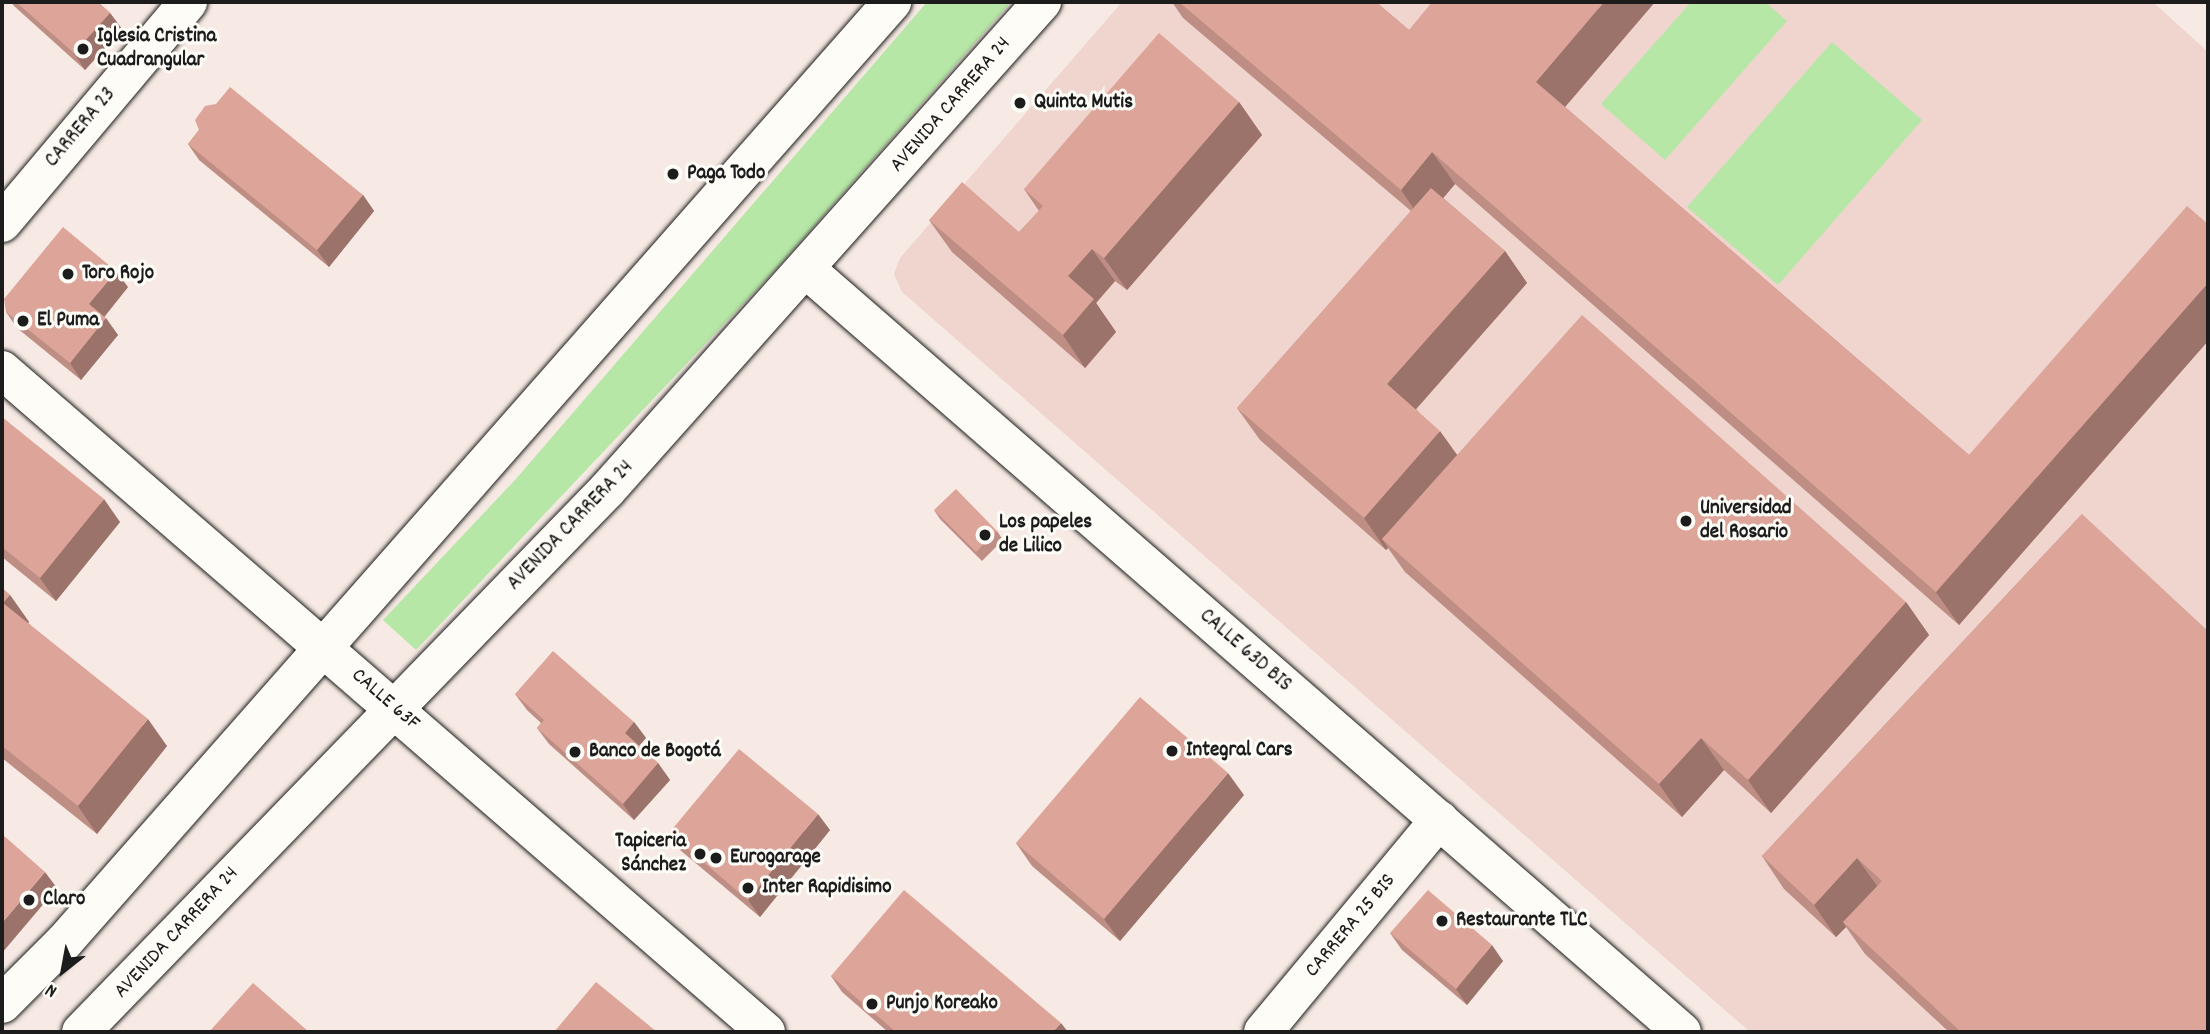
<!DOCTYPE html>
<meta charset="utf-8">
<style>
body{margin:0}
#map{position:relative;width:2210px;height:1034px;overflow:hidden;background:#f7eae4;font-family:Dekko,sans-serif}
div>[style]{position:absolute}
.built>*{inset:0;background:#efd5ce}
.green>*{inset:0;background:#b6e7a6}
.roads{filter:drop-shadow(0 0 2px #1c1c1c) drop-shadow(0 0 2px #1c1c1c)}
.minor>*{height:38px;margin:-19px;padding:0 19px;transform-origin:19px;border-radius:19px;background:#fdfcf7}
.major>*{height:38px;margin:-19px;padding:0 19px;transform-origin:19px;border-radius:19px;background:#fdfcf7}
.wall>*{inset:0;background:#be8d84}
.shaded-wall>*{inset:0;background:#9b736b}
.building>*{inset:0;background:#dda499}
.dots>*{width:19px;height:19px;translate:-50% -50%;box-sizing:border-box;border:4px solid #fdfcf7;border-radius:50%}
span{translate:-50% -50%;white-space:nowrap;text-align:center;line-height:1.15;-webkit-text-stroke:6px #fdfcf7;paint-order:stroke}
.poi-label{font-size:21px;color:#1c1c1c;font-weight:700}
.left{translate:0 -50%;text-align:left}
.right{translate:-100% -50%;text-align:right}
.street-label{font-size:21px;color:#1c1c1c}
.frame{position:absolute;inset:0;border:4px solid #1c1c1c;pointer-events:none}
.north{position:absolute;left:28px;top:936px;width:70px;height:70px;-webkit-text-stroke:5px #fdfcf7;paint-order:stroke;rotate:211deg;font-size:19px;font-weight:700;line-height:28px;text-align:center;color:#1c1c1c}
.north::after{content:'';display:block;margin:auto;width:24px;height:32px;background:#1c1c1c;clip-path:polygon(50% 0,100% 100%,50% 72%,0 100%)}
</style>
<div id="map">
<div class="built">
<i style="clip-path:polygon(1122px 2px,2153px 2px,2208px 52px,2208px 1032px,1750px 1032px,902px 292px,894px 274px,900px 258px)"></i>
</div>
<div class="green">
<i style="clip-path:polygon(927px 2px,1011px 2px,778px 267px,416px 650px,383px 620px,515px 480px)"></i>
<i style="clip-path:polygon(1691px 2px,1765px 2px,1787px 21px,1665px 160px,1601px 104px)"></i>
<i style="clip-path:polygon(1832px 42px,1922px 120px,1778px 285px,1687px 207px)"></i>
</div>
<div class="roads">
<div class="minor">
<i style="left:2px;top:223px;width:289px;rotate:-49.9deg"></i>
<i style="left:807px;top:270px;width:1160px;rotate:41.05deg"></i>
<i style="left:2px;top:370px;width:1011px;rotate:40.91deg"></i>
<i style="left:1263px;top:1032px;width:276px;rotate:-50.3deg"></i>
</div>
<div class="major">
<i style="left:2px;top:1004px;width:88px;rotate:-45deg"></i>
<i style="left:64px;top:942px;width:1253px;rotate:-48.62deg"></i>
<i style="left:81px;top:1032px;width:755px;rotate:-45.86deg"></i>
<i style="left:607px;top:490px;width:654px;rotate:-48.29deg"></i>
</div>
</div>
<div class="wall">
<i style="clip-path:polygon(11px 2px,98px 2px,110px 13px,122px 29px,85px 70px,14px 6px)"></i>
<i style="clip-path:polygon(1172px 2px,1376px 2px,1409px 30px,1655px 2px,1565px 107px,1969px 455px,2208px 224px,2208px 341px,1959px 625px,1455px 184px,1443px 198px,1505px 251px,1527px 283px,1416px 409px,1457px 455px,1906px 602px,1929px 635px,1771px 813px,1724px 770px,1682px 817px,1405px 572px,1388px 548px,1386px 550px,1260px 440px,1237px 408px,1411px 211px,1183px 18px)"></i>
<i style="clip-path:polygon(1239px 102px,1262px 135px,1127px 290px,1115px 281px,1096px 303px,1116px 332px,1085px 368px,952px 252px,929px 220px,1019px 232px,1039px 211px,1024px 189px)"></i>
<i style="clip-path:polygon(199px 130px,363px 195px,374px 211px,329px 267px,199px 160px,188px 144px)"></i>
<i style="clip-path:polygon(128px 287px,104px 317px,118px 335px,81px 380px,17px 328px,6px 312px)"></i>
<i style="clip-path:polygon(2px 417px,120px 522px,56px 601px,2px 557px)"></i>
<i style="clip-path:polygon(934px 510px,997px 531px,1003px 540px,982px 561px,940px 519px)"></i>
<i style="clip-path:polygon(2082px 514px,2208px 1032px,1949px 1032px,1865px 954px,1846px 927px,1836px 937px,1784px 889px,1762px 856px)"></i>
<i style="clip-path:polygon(2px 588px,10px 595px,29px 622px,28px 623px,167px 746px,97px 834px,2px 758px)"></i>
<i style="clip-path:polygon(515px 694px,634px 722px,646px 738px,639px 746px,658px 763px,670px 780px,634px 820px,549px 744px,537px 728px,541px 723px,527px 710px)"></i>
<i style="clip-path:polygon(1244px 795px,1120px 941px,1032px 866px,1016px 843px)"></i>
<i style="clip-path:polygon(830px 830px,760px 917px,680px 850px,669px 833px)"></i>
<i style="clip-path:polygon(1390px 933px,1503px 961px,1467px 1005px,1402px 950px)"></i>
<i style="clip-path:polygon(831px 976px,1068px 1032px,888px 1032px,842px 992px)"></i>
</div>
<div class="shaded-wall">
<i style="clip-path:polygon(1604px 2px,1655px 2px,1559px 114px,1536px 82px)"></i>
<i style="clip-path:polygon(110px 13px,122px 29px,85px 70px,74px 53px)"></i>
<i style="clip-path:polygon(1239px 102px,1262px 135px,1127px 290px,1104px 258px)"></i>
<i style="clip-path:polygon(1432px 152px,1455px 184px,1423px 222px,1401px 190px)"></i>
<i style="clip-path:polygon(363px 195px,374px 211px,329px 267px,317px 250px)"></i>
<i style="clip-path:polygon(1092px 249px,1115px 281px,1096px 303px,1116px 332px,1085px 368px,1063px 335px,1068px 276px)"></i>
<i style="clip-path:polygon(1505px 251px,1527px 283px,1410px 416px,1387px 384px)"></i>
<i style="clip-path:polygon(116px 271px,128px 287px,101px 321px,89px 304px)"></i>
<i style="clip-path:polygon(2208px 283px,2208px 341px,1959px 625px,1936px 592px)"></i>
<i style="clip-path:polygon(106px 318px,118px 335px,81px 380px,70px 363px)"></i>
<i style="clip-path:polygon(1440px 431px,1463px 463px,1382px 539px,1388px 548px,1386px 550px,1364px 518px)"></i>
<i style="clip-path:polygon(104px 499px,120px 522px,56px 601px,40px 578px)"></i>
<i style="clip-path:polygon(10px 595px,29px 622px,22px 630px,3px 603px)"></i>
<i style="clip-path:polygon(1906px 602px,1929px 635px,1771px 813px,1748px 780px)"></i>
<i style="clip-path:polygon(148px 719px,167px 746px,97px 834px,78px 806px)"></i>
<i style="clip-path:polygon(634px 722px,646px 738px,636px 749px,625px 733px)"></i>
<i style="clip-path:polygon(1701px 738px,1724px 770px,1682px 817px,1659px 784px)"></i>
<i style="clip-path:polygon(658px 763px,670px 780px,634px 820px,623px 804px)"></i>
<i style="clip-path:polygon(1228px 773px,1244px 795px,1120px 941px,1104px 919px)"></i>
<i style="clip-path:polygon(818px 814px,830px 830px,760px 917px,748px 900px)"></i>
<i style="clip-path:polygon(1857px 858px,1880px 890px,1843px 922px,1846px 927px,1836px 937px,1814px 905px)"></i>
<i style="clip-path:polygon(45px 872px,57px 888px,2px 953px,2px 923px)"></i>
<i style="clip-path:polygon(1492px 945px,1503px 961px,1467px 1005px,1456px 989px)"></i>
<i style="clip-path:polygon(1061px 1023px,1068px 1032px,1053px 1032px)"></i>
</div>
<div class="building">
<i style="clip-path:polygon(16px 2px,98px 2px,110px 13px,74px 53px)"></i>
<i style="clip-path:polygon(1179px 2px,1376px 2px,1409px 30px,1432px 2px,1604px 2px,1536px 82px,1969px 455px,2187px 206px,2208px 224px,2208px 283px,1936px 592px,1432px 152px,1401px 190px)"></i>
<i style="clip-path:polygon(1159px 33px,1239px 102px,1104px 258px,1092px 249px,1068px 276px,1094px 299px,1063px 335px,929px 220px,962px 182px,1019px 232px,1043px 206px,1024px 189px)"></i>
<i style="clip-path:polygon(230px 87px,363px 195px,317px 250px,188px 144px,199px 130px,195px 120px,205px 106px,216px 104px)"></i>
<i style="clip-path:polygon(1431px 188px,1505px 251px,1387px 384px,1440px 431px,1364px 518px,1237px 408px)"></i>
<i style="clip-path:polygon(63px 227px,116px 271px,89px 304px,106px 318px,70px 363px,6px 312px,4px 299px)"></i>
<i style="clip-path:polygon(1582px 315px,1906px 602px,1748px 780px,1701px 738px,1659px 784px,1382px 539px)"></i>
<i style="clip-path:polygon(2px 417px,104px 499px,40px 578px,2px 547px,2px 515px,3px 514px,2px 513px)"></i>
<i style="clip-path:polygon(956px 489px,997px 531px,976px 552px,934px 510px)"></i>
<i style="clip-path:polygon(2082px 514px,2208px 631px,2208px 1032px,1961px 1032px,1843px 922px,1882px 881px,1857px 858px,1814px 905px,1762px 856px)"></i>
<i style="clip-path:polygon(2px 588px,10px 595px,3px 603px,148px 719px,78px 806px,2px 746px)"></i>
<i style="clip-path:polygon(553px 651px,634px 722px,625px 733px,658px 763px,623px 804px,537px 728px,544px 720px,515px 694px)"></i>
<i style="clip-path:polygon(1140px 697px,1228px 773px,1104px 919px,1016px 843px)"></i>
<i style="clip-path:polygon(739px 749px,818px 814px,748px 900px,669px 833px)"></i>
<i style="clip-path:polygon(2px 834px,45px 872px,2px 923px)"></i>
<i style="clip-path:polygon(904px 890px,1061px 1023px,1053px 1032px,896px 1032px,831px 976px)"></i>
<i style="clip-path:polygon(1428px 890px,1492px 945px,1456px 989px,1390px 933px)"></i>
<i style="clip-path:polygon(596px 982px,657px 1032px,554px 1032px)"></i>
<i style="clip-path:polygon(253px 983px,309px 1032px,209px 1032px)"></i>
</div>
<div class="dots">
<i style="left:83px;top:49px;background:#1c1c1c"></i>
<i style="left:1020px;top:103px;background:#1c1c1c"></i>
<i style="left:673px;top:174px;background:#1c1c1c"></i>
<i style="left:68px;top:274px;background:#1c1c1c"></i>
<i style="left:23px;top:321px;background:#1c1c1c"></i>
<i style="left:1686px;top:521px;background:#1c1c1c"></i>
<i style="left:985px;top:535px;background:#1c1c1c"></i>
<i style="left:1172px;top:751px;background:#1c1c1c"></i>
<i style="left:575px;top:752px;background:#1c1c1c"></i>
<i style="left:700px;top:854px;background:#1c1c1c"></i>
<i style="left:716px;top:858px;background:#1c1c1c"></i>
<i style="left:748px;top:888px;background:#1c1c1c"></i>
<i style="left:29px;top:900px;background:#1c1c1c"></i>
<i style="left:1442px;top:921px;background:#1c1c1c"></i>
<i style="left:872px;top:1004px;background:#1c1c1c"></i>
</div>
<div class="poi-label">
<span class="left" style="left:97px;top:49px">Iglesia Cristina<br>Cuadrangular</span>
<span class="left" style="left:1034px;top:103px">Quinta Mutis</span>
<span class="left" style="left:687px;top:174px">Paga Todo</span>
<span class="left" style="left:82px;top:274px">Toro Rojo</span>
<span class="left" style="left:37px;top:321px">El Puma</span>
<span class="left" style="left:1700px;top:521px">Universidad<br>del Rosario</span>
<span class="left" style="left:999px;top:535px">Los papeles<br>de Lilico</span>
<span class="left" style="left:1186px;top:751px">Integral Cars</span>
<span class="left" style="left:589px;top:752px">Banco de Bogotá</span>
<span class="right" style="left:686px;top:854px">Tapiceria<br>Sánchez</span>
<span class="left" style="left:730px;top:858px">Eurogarage</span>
<span class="left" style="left:762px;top:888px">Inter Rapidisimo</span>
<span class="left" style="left:43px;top:900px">Claro</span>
<span class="left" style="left:1456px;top:921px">Restaurante TLC</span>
<span class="left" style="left:886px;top:1004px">Punjo Koreako</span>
</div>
<div class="street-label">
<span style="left:951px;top:105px;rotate:-49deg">AVENIDA CARRERA 24</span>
<span style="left:81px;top:128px;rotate:-50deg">CARRERA 23</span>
<span style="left:571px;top:526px;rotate:-46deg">AVENIDA CARRERA 24</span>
<span style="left:1245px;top:651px;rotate:41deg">CALLE 63D BIS</span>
<span style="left:385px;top:700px;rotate:41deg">CALLE 63F</span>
<span style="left:1351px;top:926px;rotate:-50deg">CARRERA 25 BIS</span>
<span style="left:177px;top:933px;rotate:-47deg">AVENIDA CARRERA 24</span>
</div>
<div class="frame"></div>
<div class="north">N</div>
</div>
